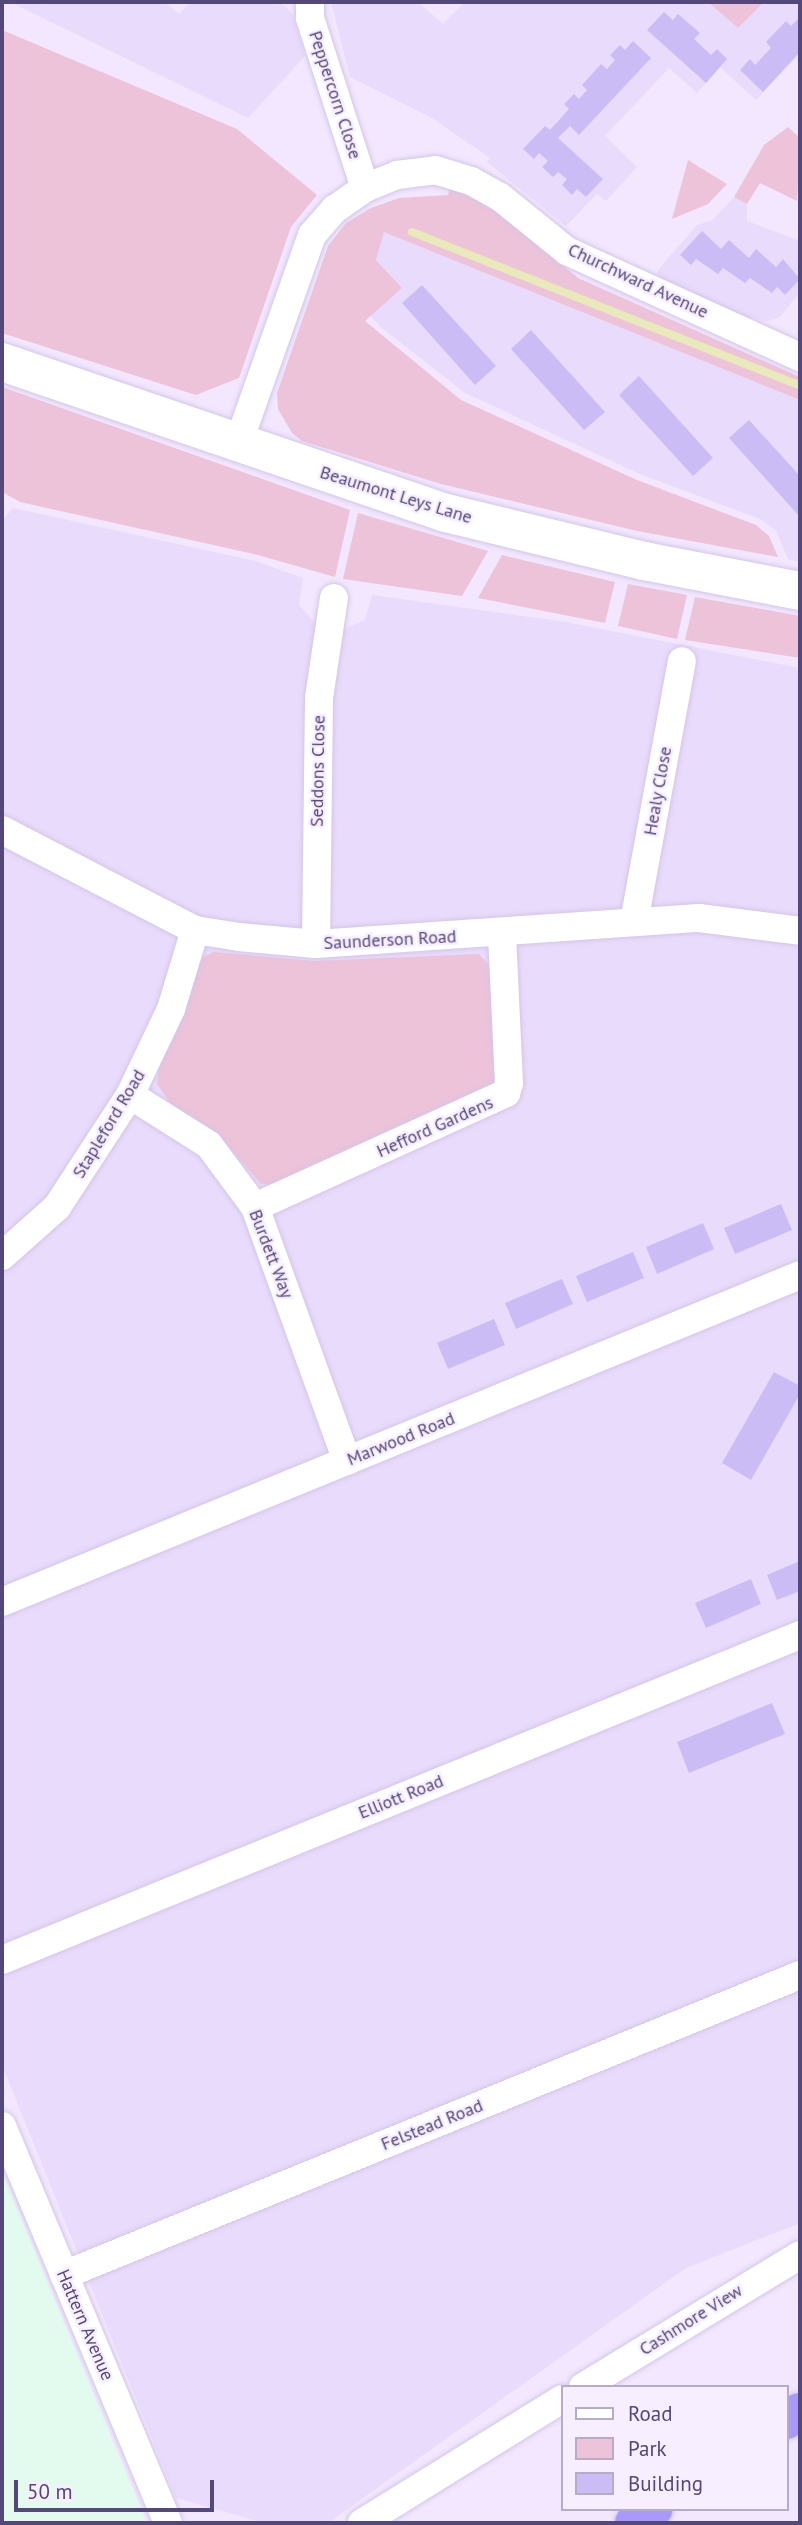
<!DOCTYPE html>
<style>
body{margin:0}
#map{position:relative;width:802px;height:2525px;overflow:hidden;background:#f2e7fe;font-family:"PT Sans",sans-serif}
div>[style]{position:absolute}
.residential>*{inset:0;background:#e9dbfb}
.education>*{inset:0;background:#e3fbef}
.green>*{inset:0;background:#edc3d9}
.stream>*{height:8px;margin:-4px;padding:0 4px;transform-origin:4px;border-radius:4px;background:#e8eab9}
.building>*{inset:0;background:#ccbcf6}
.roads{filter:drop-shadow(0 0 2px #d3c6e9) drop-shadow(0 0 2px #d3c6e9)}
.street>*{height:28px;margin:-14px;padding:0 14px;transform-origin:14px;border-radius:14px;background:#fff}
.secondary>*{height:38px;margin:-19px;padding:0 19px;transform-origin:19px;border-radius:19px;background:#fff}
.highway>*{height:38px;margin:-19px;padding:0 19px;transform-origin:19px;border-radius:19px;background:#a899fd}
span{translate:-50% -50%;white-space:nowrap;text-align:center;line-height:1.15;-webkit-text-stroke:5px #f7efff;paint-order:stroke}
.street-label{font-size:18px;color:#54487a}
.frame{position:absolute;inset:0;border:4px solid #54487a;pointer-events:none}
.legend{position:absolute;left:561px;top:2385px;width:228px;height:126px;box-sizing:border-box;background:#f7efff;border:2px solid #b6acca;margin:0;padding:9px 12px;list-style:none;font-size:21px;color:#54487a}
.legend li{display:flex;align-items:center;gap:14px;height:35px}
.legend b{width:35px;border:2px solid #b6acca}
.scale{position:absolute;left:14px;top:2480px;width:200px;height:32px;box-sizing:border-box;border:4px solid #54487a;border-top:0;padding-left:9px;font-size:21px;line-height:24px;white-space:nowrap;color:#54487a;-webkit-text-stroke:5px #f7efff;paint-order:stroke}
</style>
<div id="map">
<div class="residential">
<i style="clip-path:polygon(10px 2px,165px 2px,179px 14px,190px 2px,280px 2px,292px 13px,305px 56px,248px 118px)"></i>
<i style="clip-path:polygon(331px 2px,418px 2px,443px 24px,465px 2px,708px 2px,738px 28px,764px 2px,800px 2px,800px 53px,756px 100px,720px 67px,697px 93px,669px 68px,605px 136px,637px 167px,606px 201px,597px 194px,566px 226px,487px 162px,490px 158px,432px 118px,350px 77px)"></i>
<i style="clip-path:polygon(734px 197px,747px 204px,747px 221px,800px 241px,800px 292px,780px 317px,767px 321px,748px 317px,655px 280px,658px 270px,697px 225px,713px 220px)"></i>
<i style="clip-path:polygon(384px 231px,800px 400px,800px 562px,788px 559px,776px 530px,760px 519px,640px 474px,465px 393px,382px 328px,370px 316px,401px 288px,376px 260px)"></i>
<i style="clip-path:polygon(13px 508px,255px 561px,303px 578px,299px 605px,317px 625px,345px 629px,365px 620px,372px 595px,566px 622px,800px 668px,800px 2223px,686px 2268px,328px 2523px,265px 2523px,176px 2498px,2px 2065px,2px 521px)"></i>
</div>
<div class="education">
<i style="clip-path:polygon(2px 2171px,147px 2523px,2px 2523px)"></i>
</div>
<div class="green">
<i style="clip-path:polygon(708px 2px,764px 2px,738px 28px)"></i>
<i style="clip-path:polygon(2px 30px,237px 129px,317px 195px,291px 227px,239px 378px,196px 395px,2px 333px)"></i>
<i style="clip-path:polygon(788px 127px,800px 138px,797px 201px,760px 183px,747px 204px,734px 197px,764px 145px)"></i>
<i style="clip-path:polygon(688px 160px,727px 184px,708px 204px,672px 219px)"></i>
<i style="clip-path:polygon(450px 186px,494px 208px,578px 278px,800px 377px,800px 400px,384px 232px,376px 260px,402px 288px,365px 321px,461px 400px,637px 480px,756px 525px,769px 536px,778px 557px,637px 531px,441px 484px,302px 441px,292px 433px,278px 409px,277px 393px,328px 246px,346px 223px,371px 208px,399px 198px,448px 195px)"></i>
<i style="clip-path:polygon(2px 387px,350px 510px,335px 577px,258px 555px,20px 502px,2px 492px)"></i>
<i style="clip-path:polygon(358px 513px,488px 551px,462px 596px,343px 579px)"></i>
<i style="clip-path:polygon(502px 555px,615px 582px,605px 623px,478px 598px)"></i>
<i style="clip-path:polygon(628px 584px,687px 595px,677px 639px,618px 626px)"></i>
<i style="clip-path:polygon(695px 597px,800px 616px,800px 658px,685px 640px)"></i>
<i style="clip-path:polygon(213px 952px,314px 961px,479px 954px,490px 967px,498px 1094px,281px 1185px,261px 1184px,223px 1141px,171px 1104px,157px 1084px,159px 1067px,200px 959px)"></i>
</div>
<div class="stream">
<i style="left:412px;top:232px;width:417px;rotate:21.6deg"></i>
</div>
<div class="building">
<i style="clip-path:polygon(664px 12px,673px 20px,678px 14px,700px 33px,694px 39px,711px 55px,717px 49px,727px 59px,706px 83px,647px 30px)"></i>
<i style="clip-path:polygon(800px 17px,800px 52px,763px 92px,740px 70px,750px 59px,755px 65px,771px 48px,766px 42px,786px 21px,791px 26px)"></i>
<i style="clip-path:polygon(633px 41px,651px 58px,579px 135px,570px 126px,558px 138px,603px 179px,586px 197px,577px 189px,572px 195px,562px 185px,567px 179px,558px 172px,553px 177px,542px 167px,548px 161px,539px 153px,534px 159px,523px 149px,545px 126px,550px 130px,561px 118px,569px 109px,564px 104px,574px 94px,579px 99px,587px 90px,582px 85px,601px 64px,607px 69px,615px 60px,610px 55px,620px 45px,625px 50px)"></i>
<i style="clip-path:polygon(702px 231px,721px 249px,729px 240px,749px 258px,756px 249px,776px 267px,783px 259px,800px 279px,785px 295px,777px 287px,772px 293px,750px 278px,745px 283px,723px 268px,718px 274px,696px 259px,691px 265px,680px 255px)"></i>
<i style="clip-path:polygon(422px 285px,496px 366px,475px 385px,402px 303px)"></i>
<i style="clip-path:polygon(531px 330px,605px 412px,584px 430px,511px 349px)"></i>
<i style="clip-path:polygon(639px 376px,713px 458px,693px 476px,619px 395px)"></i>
<i style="clip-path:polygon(749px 420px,800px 476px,800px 517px,729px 438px)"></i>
<i style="clip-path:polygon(781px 1204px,792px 1230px,735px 1254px,724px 1228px)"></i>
<i style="clip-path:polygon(703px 1223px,714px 1249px,657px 1274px,646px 1247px)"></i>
<i style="clip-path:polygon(633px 1252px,644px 1278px,587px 1302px,576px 1276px)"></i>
<i style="clip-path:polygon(562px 1279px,573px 1304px,516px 1329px,505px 1303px)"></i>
<i style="clip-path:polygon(494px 1319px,505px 1345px,448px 1369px,437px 1343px)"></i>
<i style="clip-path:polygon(774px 1372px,800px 1386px,800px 1394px,751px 1480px,722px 1463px)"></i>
<i style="clip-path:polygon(800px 1561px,800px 1591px,777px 1600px,767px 1575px)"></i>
<i style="clip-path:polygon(751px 1579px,761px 1604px,706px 1628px,695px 1603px)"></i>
<i style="clip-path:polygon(772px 1703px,785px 1734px,689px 1773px,677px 1742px)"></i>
</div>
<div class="roads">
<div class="street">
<i style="left:310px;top:2px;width:16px;rotate:90deg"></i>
<i style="left:310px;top:18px;width:179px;rotate:72.1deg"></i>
<i style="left:238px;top:444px;width:222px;rotate:-70.5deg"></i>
<i style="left:312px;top:235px;width:35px;rotate:-49deg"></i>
<i style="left:335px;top:209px;width:37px;rotate:-35deg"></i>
<i style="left:365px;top:188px;width:35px;rotate:-22deg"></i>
<i style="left:397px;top:175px;width:38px;rotate:-7deg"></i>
<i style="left:435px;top:170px;width:38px;rotate:17deg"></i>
<i style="left:471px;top:181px;width:33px;rotate:29deg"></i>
<i style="left:500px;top:197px;width:86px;rotate:38.9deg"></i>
<i style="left:567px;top:251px;width:256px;rotate:24.5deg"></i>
<i style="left:2px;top:830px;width:217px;rotate:27.4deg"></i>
<i style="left:195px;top:930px;width:45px;rotate:9deg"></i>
<i style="left:239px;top:937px;width:77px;rotate:5.2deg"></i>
<i style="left:316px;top:944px;width:384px;rotate:-3.9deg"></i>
<i style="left:699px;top:918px;width:102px;rotate:7.3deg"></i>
<i style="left:634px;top:922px;width:265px;rotate:-79.6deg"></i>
<i style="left:316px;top:944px;width:246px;rotate:-89.3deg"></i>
<i style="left:319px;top:698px;width:101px;rotate:-81.5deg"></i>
<i style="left:130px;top:1095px;width:93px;rotate:32.3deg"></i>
<i style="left:209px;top:1145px;width:77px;rotate:53.4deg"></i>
<i style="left:255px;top:1207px;width:270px;rotate:70.1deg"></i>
<i style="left:255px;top:1207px;width:276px;rotate:-24.4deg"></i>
<i style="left:506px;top:1093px;width:10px;rotate:-73deg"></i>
<i style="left:509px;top:1083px;width:150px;rotate:-92.7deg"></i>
<i style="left:2px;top:1256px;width:74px;rotate:-41.7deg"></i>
<i style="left:57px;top:1207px;width:134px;rotate:-56.9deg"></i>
<i style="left:130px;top:1095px;width:95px;rotate:-64.5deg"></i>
<i style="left:171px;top:1009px;width:83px;rotate:-73.1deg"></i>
<i style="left:2px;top:1602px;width:862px;rotate:-22.28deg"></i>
<i style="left:2px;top:1960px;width:862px;rotate:-22.16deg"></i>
<i style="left:2px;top:2126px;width:430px;rotate:67.3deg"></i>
<i style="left:64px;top:2275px;width:795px;rotate:-22.18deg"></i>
<i style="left:583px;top:2387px;width:254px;rotate:-31.3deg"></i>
<i style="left:362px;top:2523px;width:235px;rotate:-31.8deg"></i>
</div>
<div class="secondary">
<i style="left:2px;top:362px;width:469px;rotate:18.8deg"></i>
<i style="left:446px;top:513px;width:204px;rotate:13.6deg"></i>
<i style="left:644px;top:561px;width:159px;rotate:10.9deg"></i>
</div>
<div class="highway">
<i style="left:786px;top:2420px;width:16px;rotate:-30deg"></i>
<i style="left:634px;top:2523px;width:24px;rotate:-36deg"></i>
</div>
</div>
<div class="street-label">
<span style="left:335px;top:95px;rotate:72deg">Peppercorn Close</span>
<span style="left:638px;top:281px;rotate:25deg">Churchward Avenue</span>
<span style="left:396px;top:495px;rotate:17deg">Beaumont Leys Lane</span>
<span style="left:318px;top:771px;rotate:-89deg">Seddons Close</span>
<span style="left:658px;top:791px;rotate:-80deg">Healy Close</span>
<span style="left:390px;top:940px;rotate:-3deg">Saunderson Road</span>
<span style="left:109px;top:1124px;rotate:-59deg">Stapleford Road</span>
<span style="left:435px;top:1127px;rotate:-24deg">Hefford Gardens</span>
<span style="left:271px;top:1254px;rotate:69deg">Burdett Way</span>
<span style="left:401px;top:1439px;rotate:-22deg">Marwood Road</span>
<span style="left:401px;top:1797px;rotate:-22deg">Elliott Road</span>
<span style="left:432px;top:2125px;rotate:-22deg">Felstead Road</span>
<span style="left:691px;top:2320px;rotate:-32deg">Cashmore View</span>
<span style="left:85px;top:2325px;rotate:67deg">Hattern Avenue</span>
</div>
<div class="frame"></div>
<ul class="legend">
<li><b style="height:9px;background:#fff"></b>Road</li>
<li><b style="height:19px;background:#edc3d9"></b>Park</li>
<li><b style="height:19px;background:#ccbcf6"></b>Building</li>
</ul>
<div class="scale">50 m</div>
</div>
